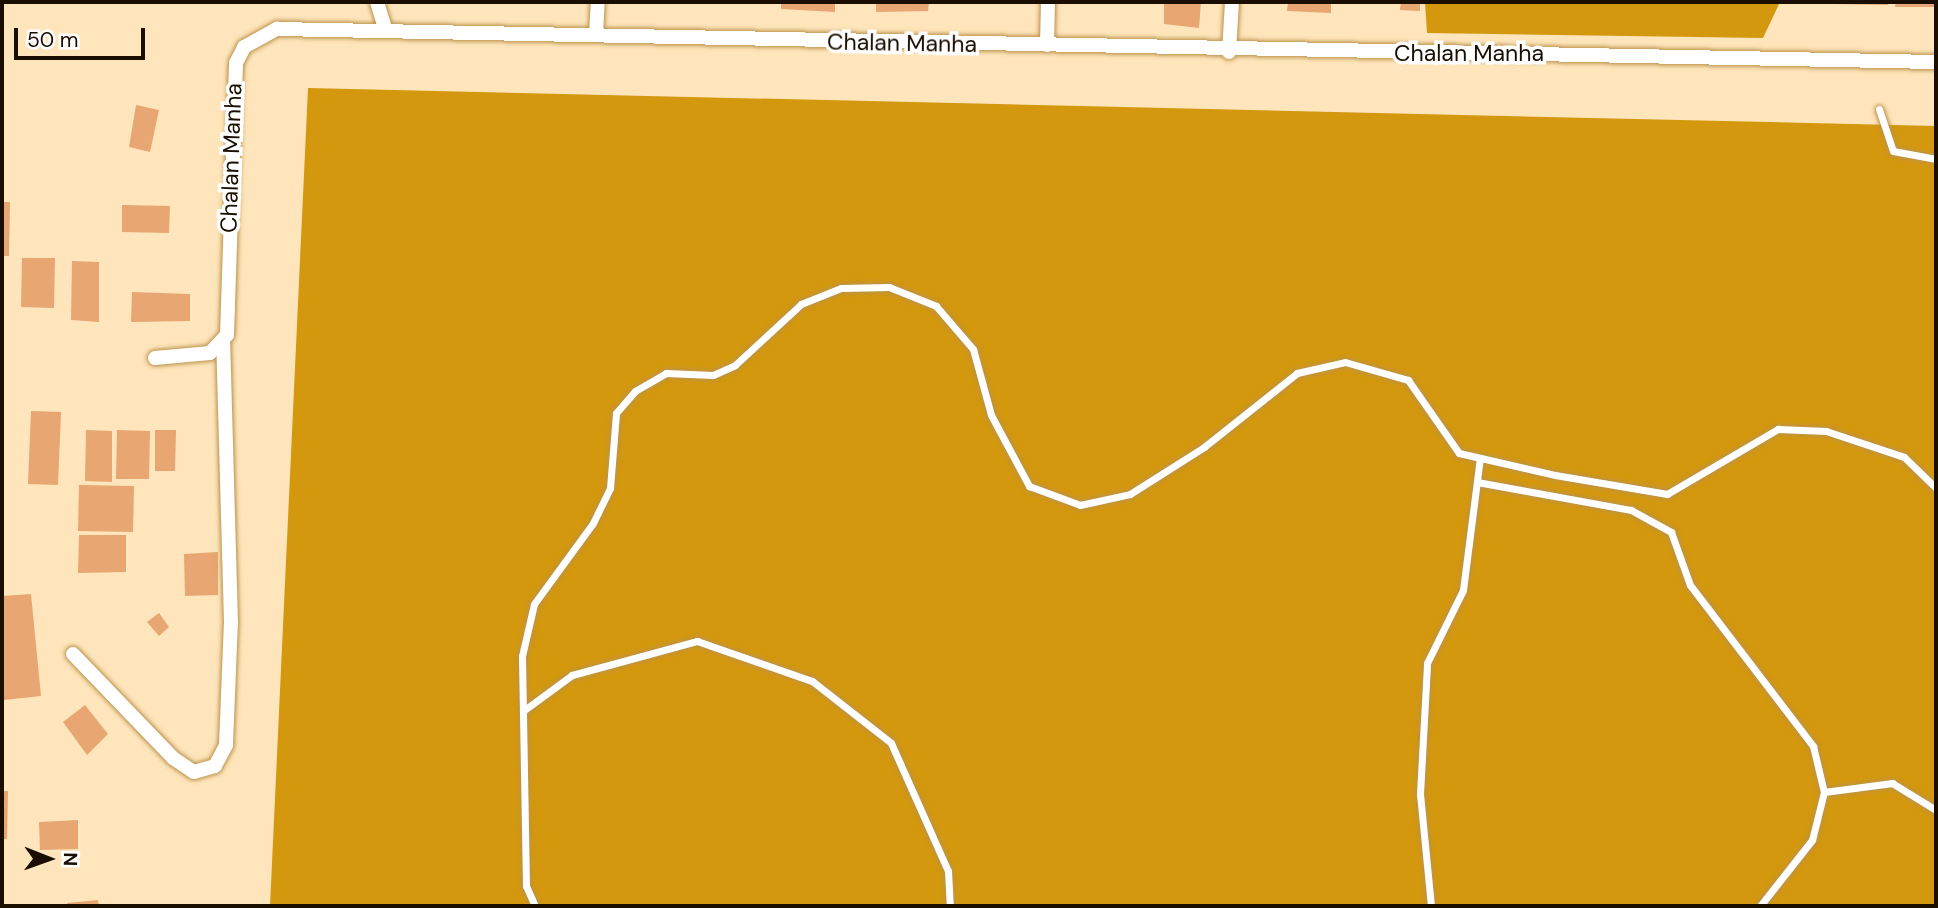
<!DOCTYPE html>
<style>
body{margin:0}
#map{position:relative;width:1938px;height:908px;overflow:hidden;background:#fee5bb;font-family:"DM Sans",sans-serif}
div>[style]{position:absolute}
.forest>*{inset:0;background:#d4980e}
.building>*{inset:0;background:#e7a672}
.roads{filter:drop-shadow(0 0 2px #bb924a) drop-shadow(0 0 2px #bb924a)}
.lane>*{height:7px;margin:-3.5px;padding:0 3.5px;transform-origin:3.5px;border-radius:3.5px;background:#fff}
.street>*{height:14px;margin:-7px;padding:0 7px;transform-origin:7px;border-radius:7px;background:#fff}
span{translate:-50% -50%;white-space:nowrap;text-align:center;line-height:1.15;-webkit-text-stroke:7px #fff;paint-order:stroke}
.street-label{font-size:23px;color:#190e00}
.frame{position:absolute;inset:0;border:4px solid #190e00;pointer-events:none}
.north{position:absolute;left:14px;top:824px;width:70px;height:70px;-webkit-text-stroke:5px #fff;paint-order:stroke;rotate:91deg;font-size:19px;font-weight:700;line-height:28px;text-align:center;color:#190e00}
.north::after{content:'';display:block;margin:auto;width:24px;height:32px;background:#190e00;clip-path:polygon(50% 0,100% 100%,50% 72%,0 100%)}
.scale{position:absolute;left:14px;top:28px;width:131px;height:32px;box-sizing:border-box;border:4px solid #190e00;border-top:0;padding-left:9px;font-size:21px;line-height:24px;white-space:nowrap;color:#190e00;-webkit-text-stroke:5px #fff;paint-order:stroke}
</style>
<div id="map">
<div class="forest">
<i style="clip-path:polygon(1425px 2px,1780px 2px,1763px 38px,1427px 33px)"></i>
<i style="clip-path:polygon(308px 88px,1936px 126px,1936px 906px,270px 906px)"></i>
</div>
<div class="building">
<i style="clip-path:polygon(781px 2px,835px 2px,835px 12px,781px 9px)"></i>
<i style="clip-path:polygon(876px 2px,929px 2px,928px 11px,876px 12px)"></i>
<i style="clip-path:polygon(1164px 2px,1201px 2px,1199px 28px,1164px 24px)"></i>
<i style="clip-path:polygon(1288px 2px,1331px 2px,1331px 13px,1287px 11px)"></i>
<i style="clip-path:polygon(1401px 2px,1420px 2px,1420px 11px,1400px 10px)"></i>
<i style="clip-path:polygon(1831px 2px,1888px 2px,1888px 5px,1831px 4px)"></i>
<i style="clip-path:polygon(1896px 2px,1936px 2px,1936px 7px,1895px 7px)"></i>
<i style="clip-path:polygon(136px 105px,159px 110px,150px 152px,129px 147px)"></i>
<i style="clip-path:polygon(2px 202px,10px 202px,9px 256px,2px 256px)"></i>
<i style="clip-path:polygon(122px 205px,170px 206px,169px 233px,122px 232px)"></i>
<i style="clip-path:polygon(22px 258px,55px 258px,54px 308px,21px 307px)"></i>
<i style="clip-path:polygon(72px 261px,99px 262px,99px 322px,71px 320px)"></i>
<i style="clip-path:polygon(132px 292px,190px 294px,190px 321px,131px 322px)"></i>
<i style="clip-path:polygon(31px 411px,61px 412px,58px 485px,28px 484px)"></i>
<i style="clip-path:polygon(86px 430px,112px 431px,112px 482px,85px 481px)"></i>
<i style="clip-path:polygon(117px 430px,150px 431px,149px 479px,116px 479px)"></i>
<i style="clip-path:polygon(155px 430px,176px 430px,175px 471px,155px 471px)"></i>
<i style="clip-path:polygon(79px 485px,134px 486px,133px 532px,78px 531px)"></i>
<i style="clip-path:polygon(79px 535px,126px 535px,126px 572px,78px 573px)"></i>
<i style="clip-path:polygon(218px 552px,218px 595px,185px 596px,184px 554px)"></i>
<i style="clip-path:polygon(31px 594px,41px 696px,4px 700px,2px 596px)"></i>
<i style="clip-path:polygon(159px 613px,169px 627px,159px 636px,147px 622px)"></i>
<i style="clip-path:polygon(85px 705px,108px 734px,87px 755px,63px 722px)"></i>
<i style="clip-path:polygon(2px 791px,8px 791px,7px 839px,2px 839px)"></i>
<i style="clip-path:polygon(78px 820px,78px 849px,40px 850px,39px 822px)"></i>
<i style="clip-path:polygon(98px 900px,99px 906px,68px 906px,67px 903px)"></i>
</div>
<div class="roads">
<div class="lane">
<i style="left:1879px;top:109px;width:44px;rotate:71.6deg"></i>
<i style="left:1893px;top:151px;width:44px;rotate:10.5deg"></i>
<i style="left:1477px;top:482px;width:157px;rotate:10.3deg"></i>
<i style="left:1631px;top:510px;width:46px;rotate:28.8deg"></i>
<i style="left:1671px;top:532px;width:56px;rotate:70.3deg"></i>
<i style="left:1690px;top:585px;width:203px;rotate:52.6deg"></i>
<i style="left:1813px;top:746px;width:47px;rotate:76.6deg"></i>
<i style="left:1824px;top:792px;width:49px;rotate:104deg"></i>
<i style="left:1812px;top:840px;width:84px;rotate:128.2deg"></i>
<i style="left:523px;top:711px;width:61px;rotate:-36.3deg"></i>
<i style="left:572px;top:675px;width:130px;rotate:-15.2deg"></i>
<i style="left:697px;top:641px;width:122px;rotate:19.2deg"></i>
<i style="left:812px;top:681px;width:100px;rotate:38.1deg"></i>
<i style="left:891px;top:743px;width:140px;rotate:66deg"></i>
<i style="left:948px;top:871px;width:35px;rotate:87deg"></i>
<i style="left:1824px;top:792px;width:69px;rotate:-7.5deg"></i>
<i style="left:1892px;top:783px;width:52px;rotate:31.5deg"></i>
<i style="left:535px;top:906px;width:22px;rotate:-114deg"></i>
<i style="left:526px;top:886px;width:230px;rotate:-91deg"></i>
<i style="left:522px;top:656px;width:53px;rotate:-77deg"></i>
<i style="left:534px;top:604px;width:100px;rotate:-53.9deg"></i>
<i style="left:593px;top:523px;width:39px;rotate:-64deg"></i>
<i style="left:610px;top:488px;width:75px;rotate:-85.4deg"></i>
<i style="left:616px;top:413px;width:29px;rotate:-49deg"></i>
<i style="left:635px;top:391px;width:36px;rotate:-30deg"></i>
<i style="left:666px;top:373px;width:47px;rotate:2.4deg"></i>
<i style="left:713px;top:375px;width:24px;rotate:-24deg"></i>
<i style="left:735px;top:365px;width:90px;rotate:-42.7deg"></i>
<i style="left:801px;top:304px;width:43px;rotate:-21.8deg"></i>
<i style="left:841px;top:288px;width:48px;rotate:-1.2deg"></i>
<i style="left:889px;top:287px;width:51px;rotate:22deg"></i>
<i style="left:936px;top:306px;width:57px;rotate:49.3deg"></i>
<i style="left:973px;top:349px;width:68px;rotate:74.7deg"></i>
<i style="left:991px;top:415px;width:81px;rotate:61.8deg"></i>
<i style="left:1029px;top:486px;width:54px;rotate:20.4deg"></i>
<i style="left:1080px;top:505px;width:51px;rotate:-12.4deg"></i>
<i style="left:1130px;top:494px;width:88px;rotate:-32.4deg"></i>
<i style="left:1204px;top:447px;width:119px;rotate:-38.5deg"></i>
<i style="left:1297px;top:373px;width:49px;rotate:-12.9deg"></i>
<i style="left:1345px;top:362px;width:66px;rotate:15.9deg"></i>
<i style="left:1408px;top:380px;width:89px;rotate:55.1deg"></i>
<i style="left:1459px;top:453px;width:98px;rotate:12.9deg"></i>
<i style="left:1555px;top:475px;width:114px;rotate:9.6deg"></i>
<i style="left:1667px;top:494px;width:129px;rotate:-30.4deg"></i>
<i style="left:1778px;top:429px;width:48px;rotate:2.4deg"></i>
<i style="left:1826px;top:431px;width:82px;rotate:18.4deg"></i>
<i style="left:1904px;top:457px;width:45px;rotate:44.1deg"></i>
<i style="left:1431px;top:906px;width:113px;rotate:-95.6deg"></i>
<i style="left:1420px;top:794px;width:131px;rotate:-86.9deg"></i>
<i style="left:1427px;top:663px;width:81px;rotate:-63.7deg"></i>
<i style="left:1463px;top:590px;width:133px;rotate:-82.7deg"></i>
</div>
<div class="street">
<i style="left:377px;top:2px;width:27px;rotate:73deg"></i>
<i style="left:596px;top:35px;width:33px;rotate:-87deg"></i>
<i style="left:1047px;top:45px;width:43px;rotate:-88.7deg"></i>
<i style="left:1229px;top:52px;width:50px;rotate:-86.6deg"></i>
<i style="left:155px;top:358px;width:55px;rotate:-5.2deg"></i>
<i style="left:210px;top:353px;width:25px;rotate:-47deg"></i>
<i style="left:227px;top:335px;width:272px;rotate:-88.1deg"></i>
<i style="left:236px;top:63px;width:18px;rotate:-63deg"></i>
<i style="left:244px;top:47px;width:38px;rotate:-29deg"></i>
<i style="left:277px;top:29px;width:1659px;rotate:1.14deg"></i>
<i style="left:73px;top:654px;width:144px;rotate:46.1deg"></i>
<i style="left:173px;top:758px;width:25px;rotate:34deg"></i>
<i style="left:194px;top:772px;width:22px;rotate:-16deg"></i>
<i style="left:215px;top:766px;width:24px;rotate:-62deg"></i>
<i style="left:226px;top:745px;width:122px;rotate:-87.7deg"></i>
<i style="left:231px;top:623px;width:281px;rotate:-91.6deg"></i>
</div>
</div>
<div class="street-label">
<span style="left:902px;top:43px;rotate:1deg">Chalan Manha</span>
<span style="left:1469px;top:53px">Chalan Manha</span>
<span style="left:231px;top:158px;rotate:-88deg">Chalan Manha</span>
</div>
<div class="frame"></div>
<div class="north">N</div>
<div class="scale">50 m</div>
</div>
